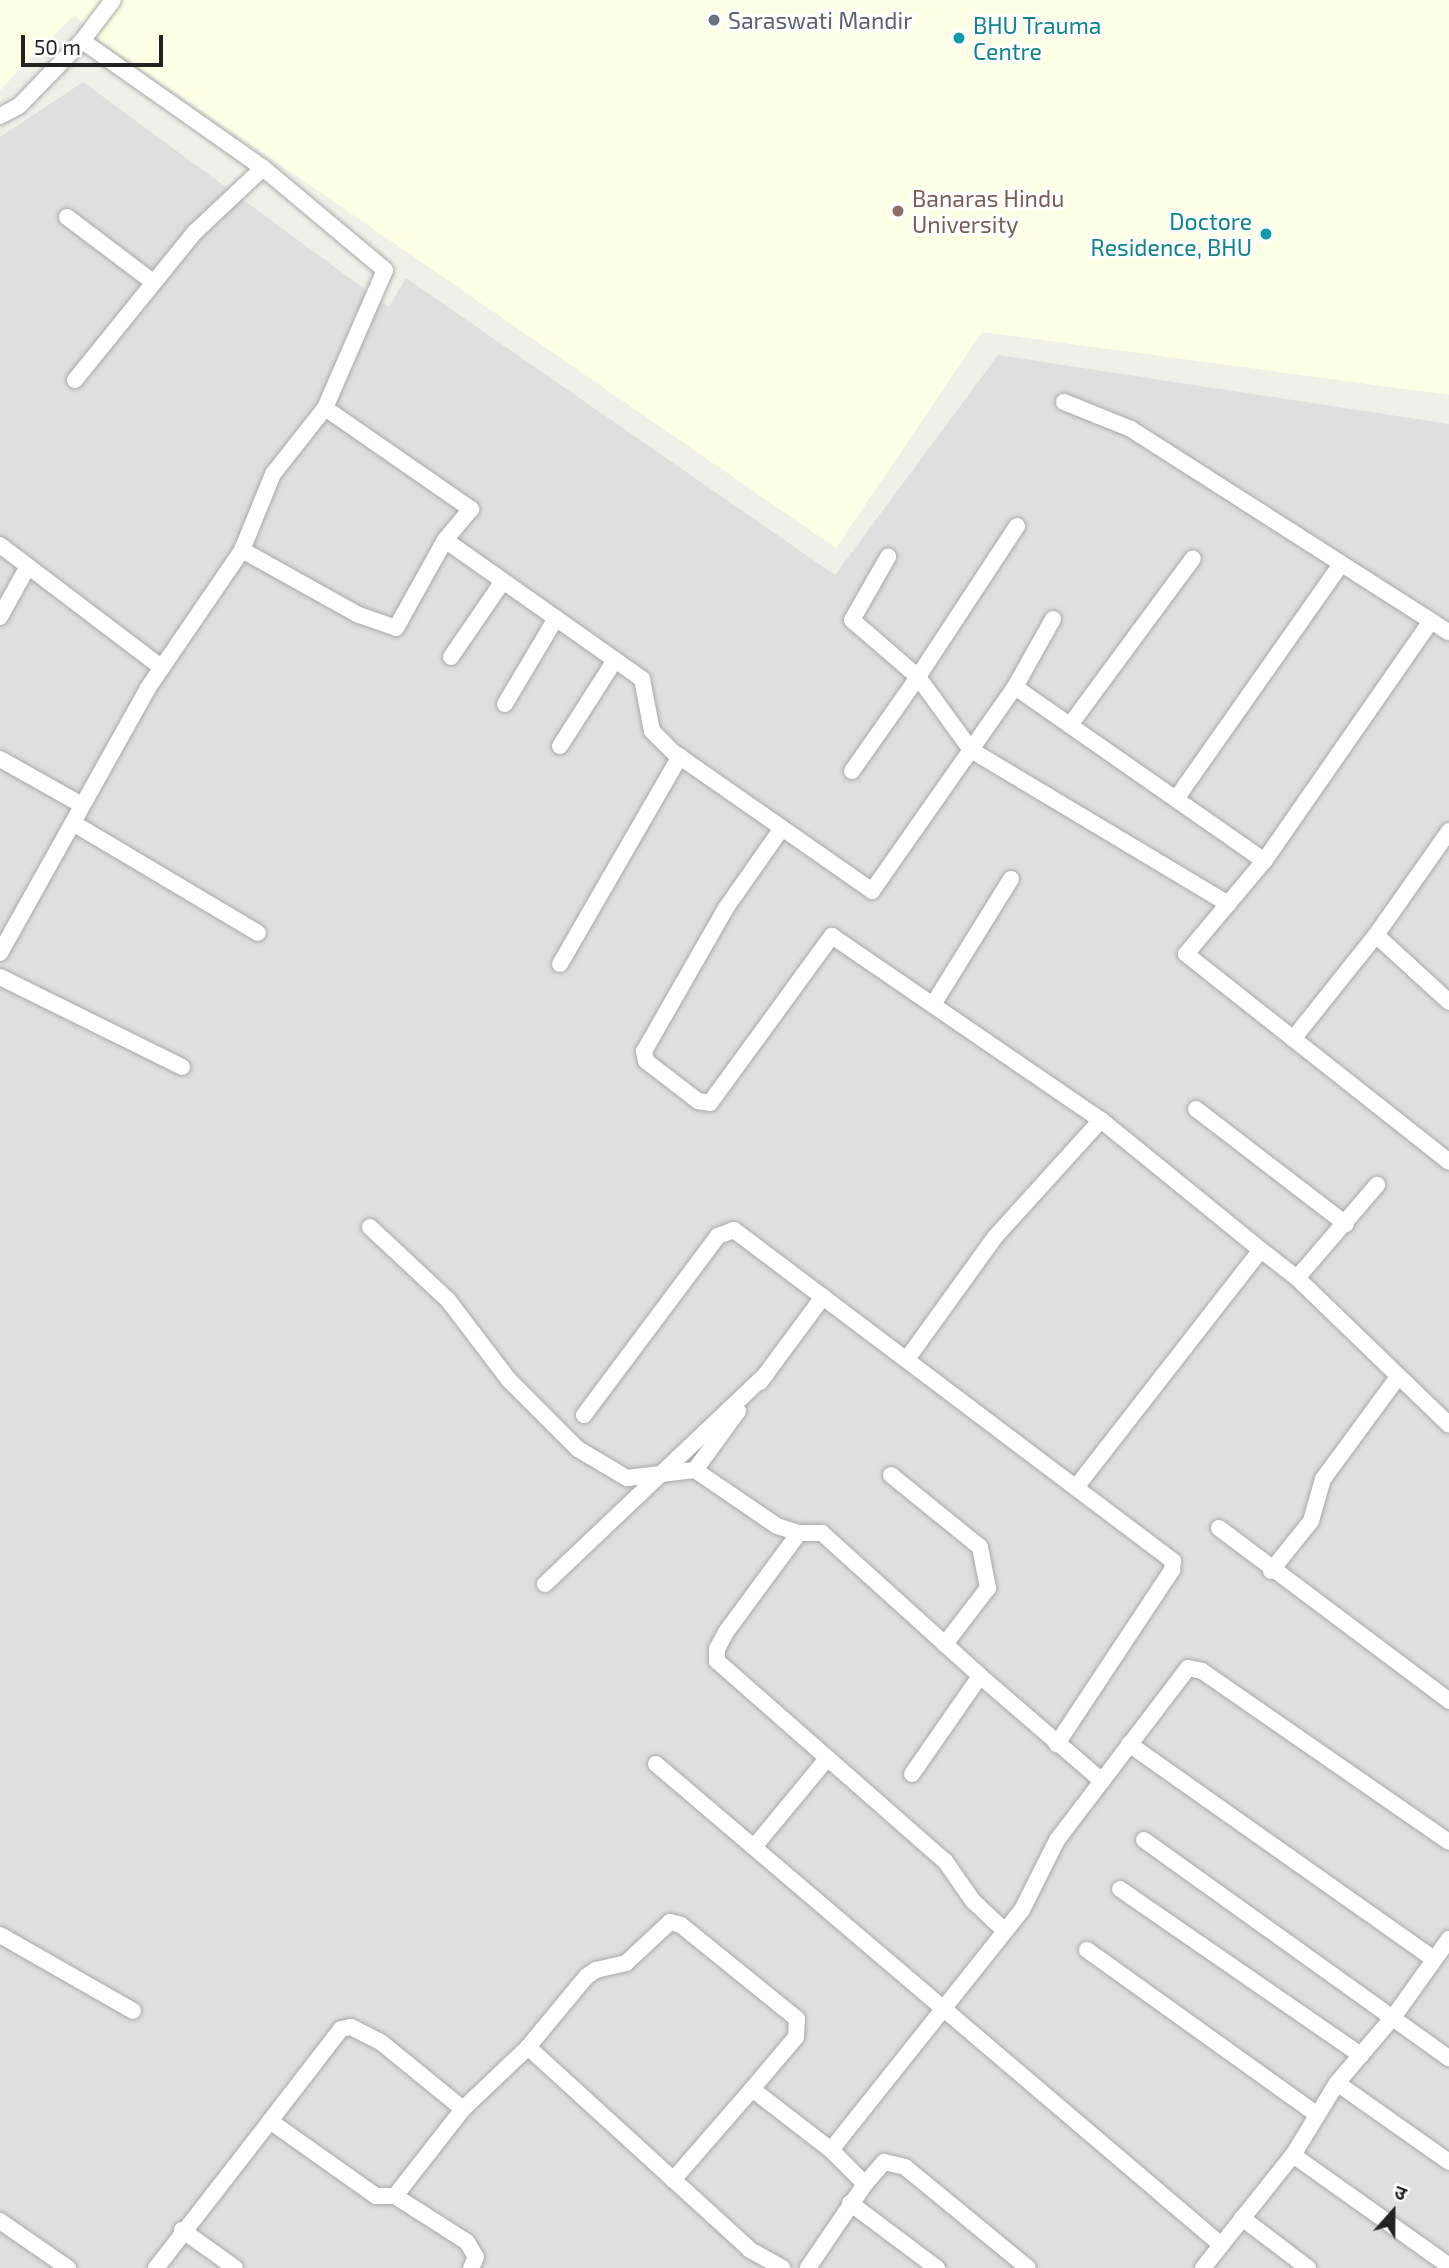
<!DOCTYPE html>
<meta charset="utf-8">
<style>
body{margin:0}
#map{position:relative;width:1449px;height:2268px;overflow:hidden;background:#f2efe9;font-family:"Exo 2","Noto Sans Devanagari",sans-serif}
div>[style]{position:absolute}
.residential>*{inset:0;background:#e0dfdf}
.education>*{inset:0;background:#ffffe5}
.roads{filter:drop-shadow(0 0 2px #a9a9a9) drop-shadow(0 0 2px #a9a9a9)}
.street>*{height:16px;margin:-8px;padding:0 8px;transform-origin:8px;border-radius:8px;background:#fff}
.dots>*{width:19px;height:19px;translate:-50% -50%;box-sizing:border-box;border:4px solid #fff;border-radius:50%}
span{translate:-50% -50%;white-space:nowrap;text-align:center;line-height:1.15;-webkit-text-stroke:6px #fff;paint-order:stroke}
.worship-label{font-size:23px;color:#5b616d}
.left{translate:0 -50%;text-align:left}
.culture-label{font-size:23px;color:#0d838f}
.right{translate:-100% -50%;text-align:right}
.education-label{font-size:23px;color:#785e54}
.north{position:absolute;left:1358px;top:2177px;width:70px;height:70px;-webkit-text-stroke:5px #fff;paint-order:stroke;rotate:21deg;font-size:19px;font-weight:700;line-height:28px;text-align:center;color:#222}
.north::after{content:'';display:block;margin:auto;width:24px;height:32px;background:#222;clip-path:polygon(50% 0,100% 100%,50% 72%,0 100%)}
.scale{position:absolute;left:21px;top:35px;width:142px;height:32px;box-sizing:border-box;border:4px solid #222;border-top:0;padding-left:9px;font-size:21px;line-height:24px;white-space:nowrap;color:#222;-webkit-text-stroke:5px #fff;paint-order:stroke}
</style>
<div id="map">
<div class="residential">
<i style="clip-path:polygon(83px 82px,389px 307px,406px 278px,835px 575px,998px 355px,1449px 424px,1449px 2268px,0 2268px,0 137px)"></i>
</div>
<div class="education">
<i style="clip-path:polygon(0 0,1449px 0,1449px 395px,982px 332px,836px 548px,101px 41px,74px 15px,0 90px)"></i>
</div>
<div class="roads">
<div class="street">
<i style="left:0;top:116px;width:21px;rotate:-28deg"></i>
<i style="left:19px;top:106px;width:91px;rotate:-45.9deg"></i>
<i style="left:82px;top:41px;width:51px;rotate:-52.9deg"></i>
<i style="left:67px;top:217px;width:108px;rotate:37.1deg"></i>
<i style="left:75px;top:380px;width:191px;rotate:-51deg"></i>
<i style="left:195px;top:232px;width:93px;rotate:-43.3deg"></i>
<i style="left:1064px;top:402px;width:72px;rotate:21.9deg"></i>
<i style="left:1131px;top:429px;width:377px;rotate:32.6deg"></i>
<i style="left:325px;top:408px;width:178px;rotate:34.7deg"></i>
<i style="left:471px;top:509px;width:40px;rotate:130deg"></i>
<i style="left:445px;top:540px;width:241px;rotate:35.2deg"></i>
<i style="left:642px;top:679px;width:53px;rotate:79.1deg"></i>
<i style="left:652px;top:731px;width:30px;rotate:45deg"></i>
<i style="left:673px;top:752px;width:243px;rotate:34.9deg"></i>
<i style="left:872px;top:891px;width:249px;rotate:-55deg"></i>
<i style="left:1015px;top:687px;width:78px;rotate:-60.8deg"></i>
<i style="left:1017px;top:526px;width:181px;rotate:123.3deg"></i>
<i style="left:918px;top:677px;width:90px;rotate:54deg"></i>
<i style="left:971px;top:750px;width:300px;rotate:30.9deg"></i>
<i style="left:0;top:545px;width:203px;rotate:37.2deg"></i>
<i style="left:242px;top:550px;width:134px;rotate:29.1deg"></i>
<i style="left:359px;top:615px;width:39px;rotate:19deg"></i>
<i style="left:396px;top:628px;width:101px;rotate:-60.9deg"></i>
<i style="left:0;top:617px;width:58px;rotate:-61.2deg"></i>
<i style="left:1431px;top:621px;width:292px;rotate:124.8deg"></i>
<i style="left:1264px;top:861px;width:121px;rotate:130deg"></i>
<i style="left:1186px;top:954px;width:335px;rotate:38.3deg"></i>
<i style="left:451px;top:657px;width:92px;rotate:-55.6deg"></i>
<i style="left:1015px;top:687px;width:304px;rotate:34.9deg"></i>
<i style="left:505px;top:704px;width:100px;rotate:-59.3deg"></i>
<i style="left:1070px;top:725px;width:207px;rotate:-53.6deg"></i>
<i style="left:560px;top:746px;width:102px;rotate:-57.4deg"></i>
<i style="left:0;top:759px;width:94px;rotate:29.3deg"></i>
<i style="left:852px;top:771px;width:115px;rotate:-54.9deg"></i>
<i style="left:918px;top:677px;width:87px;rotate:-139.2deg"></i>
<i style="left:852px;top:620px;width:73px;rotate:-60.3deg"></i>
<i style="left:1176px;top:799px;width:287px;rotate:-54.9deg"></i>
<i style="left:73px;top:823px;width:215px;rotate:30.7deg"></i>
<i style="left:782px;top:828px;width:98px;rotate:125deg"></i>
<i style="left:726px;top:908px;width:165px;rotate:119.8deg"></i>
<i style="left:644px;top:1051px;width:10px;rotate:79deg"></i>
<i style="left:646px;top:1061px;width:66px;rotate:37.6deg"></i>
<i style="left:698px;top:1101px;width:12px;rotate:9deg"></i>
<i style="left:710px;top:1103px;width:207px;rotate:-53.9deg"></i>
<i style="left:832px;top:936px;width:326px;rotate:34.4deg"></i>
<i style="left:1376px;top:935px;width:99px;rotate:42.5deg"></i>
<i style="left:0;top:953px;width:304px;rotate:-60.8deg"></i>
<i style="left:148px;top:688px;width:167px;rotate:-55.7deg"></i>
<i style="left:242px;top:550px;width:82px;rotate:-67.8deg"></i>
<i style="left:273px;top:474px;width:84px;rotate:-51.8deg"></i>
<i style="left:325px;top:408px;width:150px;rotate:-66.5deg"></i>
<i style="left:385px;top:270px;width:159px;rotate:-140.1deg"></i>
<i style="left:263px;top:168px;width:221px;rotate:-144.9deg"></i>
<i style="left:560px;top:964px;width:240px;rotate:-60deg"></i>
<i style="left:0;top:977px;width:203px;rotate:26.3deg"></i>
<i style="left:934px;top:1003px;width:146px;rotate:-58.2deg"></i>
<i style="left:1293px;top:1039px;width:133px;rotate:-51.4deg"></i>
<i style="left:1376px;top:935px;width:127px;rotate:-54.9deg"></i>
<i style="left:1196px;top:1109px;width:189px;rotate:37.5deg"></i>
<i style="left:370px;top:1227px;width:107px;rotate:43.1deg"></i>
<i style="left:448px;top:1300px;width:101px;rotate:52.7deg"></i>
<i style="left:509px;top:1380px;width:98px;rotate:45deg"></i>
<i style="left:578px;top:1449px;width:57px;rotate:30.6deg"></i>
<i style="left:627px;top:1478px;width:68px;rotate:-6.7deg"></i>
<i style="left:695px;top:1470px;width:99px;rotate:34.3deg"></i>
<i style="left:777px;top:1526px;width:23px;rotate:18deg"></i>
<i style="left:799px;top:1533px;width:23px"></i>
<i style="left:822px;top:1533px;width:213px;rotate:42.1deg"></i>
<i style="left:1297px;top:1278px;width:123px;rotate:-49.3deg"></i>
<i style="left:907px;top:1359px;width:150px;rotate:-54.2deg"></i>
<i style="left:995px;top:1237px;width:158px;rotate:-47.8deg"></i>
<i style="left:1101px;top:1120px;width:206px;rotate:39.1deg"></i>
<i style="left:760px;top:1382px;width:106px;rotate:-53.5deg"></i>
<i style="left:584px;top:1415px;width:224px;rotate:-53.2deg"></i>
<i style="left:718px;top:1236px;width:17px;rotate:-21deg"></i>
<i style="left:734px;top:1230px;width:550px;rotate:37.02deg"></i>
<i style="left:1173px;top:1561px;width:9px;rotate:96deg"></i>
<i style="left:1172px;top:1570px;width:209px;rotate:123.5deg"></i>
<i style="left:695px;top:1470px;width:73px;rotate:-53.9deg"></i>
<i style="left:891px;top:1475px;width:114px;rotate:39deg"></i>
<i style="left:980px;top:1547px;width:42px;rotate:79deg"></i>
<i style="left:988px;top:1588px;width:71px;rotate:127.5deg"></i>
<i style="left:1077px;top:1486px;width:299px;rotate:-52.1deg"></i>
<i style="left:1261px;top:1250px;width:46px;rotate:37.9deg"></i>
<i style="left:1297px;top:1278px;width:211px;rotate:44deg"></i>
<i style="left:1219px;top:1528px;width:288px;rotate:36.9deg"></i>
<i style="left:799px;top:1533px;width:123px;rotate:126.4deg"></i>
<i style="left:726px;top:1632px;width:19px;rotate:118deg"></i>
<i style="left:717px;top:1649px;width:12px;rotate:90deg"></i>
<i style="left:717px;top:1661px;width:303px;rotate:41.3deg"></i>
<i style="left:945px;top:1861px;width:49px;rotate:55deg"></i>
<i style="left:973px;top:1901px;width:44px;rotate:43.2deg"></i>
<i style="left:1271px;top:1571px;width:64px;rotate:-51.3deg"></i>
<i style="left:1311px;top:1521px;width:44px;rotate:-74.1deg"></i>
<i style="left:1323px;top:1479px;width:127px;rotate:-53.7deg"></i>
<i style="left:545px;top:1584px;width:305px;rotate:-43.5deg"></i>
<i style="left:1129px;top:1744px;width:373px;rotate:35.2deg"></i>
<i style="left:656px;top:1764px;width:741px;rotate:40.4deg"></i>
<i style="left:912px;top:1774px;width:119px;rotate:-55.2deg"></i>
<i style="left:980px;top:1676px;width:161px;rotate:40.7deg"></i>
<i style="left:1144px;top:1840px;width:375px;rotate:35.6deg"></i>
<i style="left:754px;top:1847px;width:113px;rotate:-50.4deg"></i>
<i style="left:1120px;top:1889px;width:293px;rotate:34.6deg"></i>
<i style="left:0;top:1935px;width:153px;rotate:29.7deg"></i>
<i style="left:1449px;top:1939px;width:95px;rotate:125.5deg"></i>
<i style="left:1394px;top:2016px;width:88px;rotate:130.4deg"></i>
<i style="left:1337px;top:2083px;width:84px;rotate:121.4deg"></i>
<i style="left:1293px;top:2155px;width:191px;rotate:35.4deg"></i>
<i style="left:1087px;top:1950px;width:282px;rotate:35.6deg"></i>
<i style="left:528px;top:2047px;width:92px;rotate:-50.3deg"></i>
<i style="left:587px;top:1976px;width:11px;rotate:-34deg"></i>
<i style="left:596px;top:1970px;width:31px;rotate:-13deg"></i>
<i style="left:626px;top:1963px;width:60px;rotate:-43deg"></i>
<i style="left:670px;top:1922px;width:11px;rotate:15deg"></i>
<i style="left:681px;top:1925px;width:149px;rotate:39deg"></i>
<i style="left:797px;top:2019px;width:18px;rotate:93deg"></i>
<i style="left:796px;top:2037px;width:68px;rotate:130.2deg"></i>
<i style="left:1337px;top:2083px;width:137px;rotate:35.2deg"></i>
<i style="left:270px;top:2121px;width:116px;rotate:-52.3deg"></i>
<i style="left:341px;top:2029px;width:10px;rotate:-11deg"></i>
<i style="left:351px;top:2027px;width:35px;rotate:27deg"></i>
<i style="left:382px;top:2043px;width:104px;rotate:39.2deg"></i>
<i style="left:831px;top:2150px;width:307px;rotate:-51.5deg"></i>
<i style="left:1022px;top:1910px;width:78px;rotate:-63.4deg"></i>
<i style="left:1057px;top:1840px;width:216px;rotate:-52.7deg"></i>
<i style="left:1188px;top:1668px;width:14px;rotate:12deg"></i>
<i style="left:1202px;top:1671px;width:300px;rotate:34.7deg"></i>
<i style="left:673px;top:2180px;width:121px;rotate:-49deg"></i>
<i style="left:752px;top:2089px;width:100px;rotate:37.7deg"></i>
<i style="left:831px;top:2150px;width:48px;rotate:45deg"></i>
<i style="left:865px;top:2184px;width:102px;rotate:124.2deg"></i>
<i style="left:865px;top:2184px;width:29px;rotate:-49deg"></i>
<i style="left:884px;top:2162px;width:22px;rotate:13deg"></i>
<i style="left:905px;top:2167px;width:159px;rotate:39.4deg"></i>
<i style="left:395px;top:2196px;width:85px;rotate:32.6deg"></i>
<i style="left:467px;top:2242px;width:17px;rotate:59deg"></i>
<i style="left:476px;top:2257px;width:12px;rotate:114deg"></i>
<i style="left:850px;top:2203px;width:109px;rotate:36.8deg"></i>
<i style="left:1242px;top:2218px;width:83px;rotate:37.1deg"></i>
<i style="left:0;top:2221px;width:83px;rotate:34.7deg"></i>
<i style="left:182px;top:2230px;width:65px;rotate:35.6deg"></i>
<i style="left:156px;top:2268px;width:186px;rotate:-52.2deg"></i>
<i style="left:270px;top:2121px;width:130px;rotate:35.3deg"></i>
<i style="left:376px;top:2196px;width:19px"></i>
<i style="left:395px;top:2196px;width:110px;rotate:-52deg"></i>
<i style="left:463px;top:2109px;width:90px;rotate:-43.6deg"></i>
<i style="left:528px;top:2047px;width:301px;rotate:42.4deg"></i>
<i style="left:750px;top:2250px;width:37px;rotate:29deg"></i>
<i style="left:1203px;top:2268px;width:144px;rotate:-51.5deg"></i>
</div>
</div>
<div class="dots">
<i style="left:714px;top:20px;background:#6b7280"></i>
<i style="left:959px;top:38px;background:#0f9aa8"></i>
<i style="left:898px;top:211px;background:#8d6e63"></i>
<i style="left:1266px;top:234px;background:#0f9aa8"></i>
</div>
<div class="worship-label">
<span class="left" style="left:728px;top:20px">Saraswati Mandir</span>
</div>
<div class="culture-label">
<span class="left" style="left:973px;top:38px">BHU Trauma<br>Centre</span>
<span class="right" style="left:1252px;top:234px">Doctore<br>Residence, BHU</span>
</div>
<div class="education-label">
<span class="left" style="left:912px;top:211px">Banaras Hindu<br>University</span>
</div>
<div class="north">उ</div>
<div class="scale">50 m</div>
</div>
